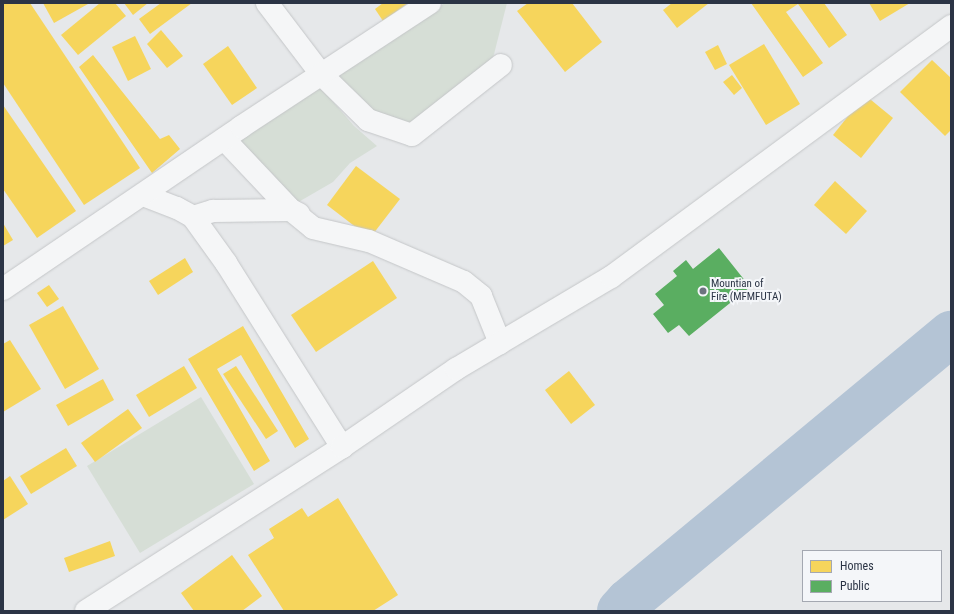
<!DOCTYPE html>
<style>
body{margin:0}
#map{position:relative;width:954px;height:614px;overflow:hidden;background:#e6e8ea;font-family:"Roboto Condensed",sans-serif}
div>[style]{position:absolute}
.green>*{inset:0;background:#d6ded6}
.homes>*{inset:0;background:#f6d55c}
.public>*{inset:0;background:#5aae61}
.river>*{height:46px;margin:-23px;padding:0 23px;transform-origin:23px;border-radius:23px;background:#b4c4d5}
.roads{filter:drop-shadow(0 0 1px #c4c6c8) drop-shadow(0 0 1px #c4c6c8)}
.minor>*{height:22px;margin:-11px;padding:0 11px;transform-origin:11px;border-radius:11px;background:#f5f6f7}
.dots>*{width:11px;height:11px;translate:-50% -50%;box-sizing:border-box;border:2px solid #f4f6f9;border-radius:50%}
span{translate:-50% -50%;white-space:nowrap;text-align:center;line-height:1.15;-webkit-text-stroke:4px #f4f6f9;paint-order:stroke}
.poi-label{font-size:11px;color:#2b3445}
.left{translate:0 -50%;text-align:left}
.frame{position:absolute;inset:0;border:4px solid #2b3445;pointer-events:none}
.legend{position:absolute;left:802px;top:550px;width:140px;height:52px;box-sizing:border-box;background:#f4f6f9;border:1px solid #a4a8b1;margin:0;padding:5px 7px;list-style:none;font-size:12px;color:#2b3445}
.legend li{display:flex;align-items:center;gap:8px;height:20px}
.legend b{width:20px;border:1px solid #a4a8b1}
</style>
<div id="map">
<div class="green">
<i style="clip-path:polygon(445px 3px,507px 3px,492px 62px,408px 131px,371px 115px,330px 77px)"></i>
<i style="clip-path:polygon(317px 83px,354px 126px,377px 146px,350px 163px,333px 182px,295px 204px,232px 140px)"></i>
<i style="clip-path:polygon(201px 397px,254px 484px,140px 553px,87px 466px)"></i>
</div>
<div class="homes">
<i style="clip-path:polygon(3px 3px,30px 3px,140px 168px,84px 205px,3px 83px)"></i>
<i style="clip-path:polygon(43px 3px,87px 3px,88px 4px,54px 23px)"></i>
<i style="clip-path:polygon(100px 3px,115px 3px,126px 16px,78px 55px,61px 35px)"></i>
<i style="clip-path:polygon(124px 3px,148px 3px,133px 15px)"></i>
<i style="clip-path:polygon(161px 3px,192px 3px,150px 34px,139px 19px)"></i>
<i style="clip-path:polygon(383px 3px,408px 3px,383px 21px,375px 9px)"></i>
<i style="clip-path:polygon(528px 3px,572px 3px,602px 42px,565px 72px,517px 11px)"></i>
<i style="clip-path:polygon(672px 3px,709px 3px,677px 28px,663px 10px)"></i>
<i style="clip-path:polygon(751px 3px,824px 3px,847px 35px,829px 48px,798px 4px,786px 12px,823px 63px,803px 77px)"></i>
<i style="clip-path:polygon(869px 3px,910px 3px,880px 21px)"></i>
<i style="clip-path:polygon(161px 30px,183px 56px,167px 68px,147px 44px)"></i>
<i style="clip-path:polygon(135px 36px,151px 69px,128px 81px,112px 47px)"></i>
<i style="clip-path:polygon(764px 44px,800px 104px,766px 125px,729px 65px)"></i>
<i style="clip-path:polygon(718px 45px,727px 64px,715px 70px,705px 52px)"></i>
<i style="clip-path:polygon(228px 46px,257px 88px,232px 105px,203px 64px)"></i>
<i style="clip-path:polygon(93px 55px,160px 139px,169px 135px,180px 149px,152px 173px,79px 67px)"></i>
<i style="clip-path:polygon(932px 60px,951px 78px,951px 130px,945px 136px,900px 92px)"></i>
<i style="clip-path:polygon(732px 75px,742px 88px,734px 95px,723px 82px)"></i>
<i style="clip-path:polygon(865px 95px,893px 118px,861px 158px,833px 135px)"></i>
<i style="clip-path:polygon(3px 105px,76px 211px,37px 238px,3px 189px)"></i>
<i style="clip-path:polygon(356px 166px,400px 199px,370px 238px,327px 205px)"></i>
<i style="clip-path:polygon(835px 181px,867px 211px,846px 234px,814px 205px)"></i>
<i style="clip-path:polygon(3px 223px,13px 240px,3px 246px)"></i>
<i style="clip-path:polygon(185px 258px,193px 272px,158px 295px,149px 281px)"></i>
<i style="clip-path:polygon(373px 261px,397px 298px,316px 352px,291px 315px)"></i>
<i style="clip-path:polygon(49px 285px,59px 299px,47px 307px,37px 293px)"></i>
<i style="clip-path:polygon(63px 306px,99px 369px,65px 389px,29px 325px)"></i>
<i style="clip-path:polygon(243px 326px,309px 439px,295px 448px,241px 355px,217px 369px,270px 461px,254px 471px,188px 359px)"></i>
<i style="clip-path:polygon(10px 340px,41px 389px,3px 412px,3px 344px)"></i>
<i style="clip-path:polygon(184px 366px,197px 388px,149px 417px,136px 395px)"></i>
<i style="clip-path:polygon(236px 366px,278px 431px,266px 439px,223px 374px)"></i>
<i style="clip-path:polygon(569px 371px,595px 405px,571px 424px,545px 390px)"></i>
<i style="clip-path:polygon(103px 379px,114px 400px,68px 426px,56px 405px)"></i>
<i style="clip-path:polygon(128px 409px,142px 428px,95px 462px,81px 443px)"></i>
<i style="clip-path:polygon(66px 448px,77px 466px,31px 494px,20px 476px)"></i>
<i style="clip-path:polygon(10px 476px,28px 504px,3px 520px,3px 481px)"></i>
<i style="clip-path:polygon(338px 498px,398px 595px,373px 611px,284px 611px,248px 555px,274px 538px,269px 529px,302px 508px,308px 517px)"></i>
<i style="clip-path:polygon(110px 541px,115px 556px,69px 572px,64px 558px)"></i>
<i style="clip-path:polygon(232px 555px,262px 596px,242px 611px,194px 611px,181px 593px)"></i>
</div>
<div class="public">
<i style="clip-path:polygon(719px 248px,750px 287px,689px 336px,679px 325px,668px 333px,653px 314px,664px 305px,655px 294px,677px 276px,673px 271px,686px 260px,693px 269px)"></i>
</div>
<div class="river">
<i style="left:620px;top:611px;width:12px;rotate:-48deg"></i>
<i style="left:628px;top:602px;width:420px;rotate:-39.7deg"></i>
</div>
<div class="roads">
<div class="minor">
<i style="left:267px;top:3px;width:89px;rotate:52.7deg"></i>
<i style="left:321px;top:74px;width:66px;rotate:44.4deg"></i>
<i style="left:368px;top:120px;width:46px;rotate:18.8deg"></i>
<i style="left:412px;top:135px;width:113px;rotate:-38.2deg"></i>
<i style="left:224px;top:139px;width:98px;rotate:46.7deg"></i>
<i style="left:291px;top:210px;width:9px;rotate:27deg"></i>
<i style="left:143px;top:195px;width:36px;rotate:21deg"></i>
<i style="left:177px;top:208px;width:18px;rotate:29deg"></i>
<i style="left:193px;top:217px;width:57px;rotate:54.3deg"></i>
<i style="left:226px;top:263px;width:218px;rotate:57.8deg"></i>
<i style="left:193px;top:217px;width:21px;rotate:-17deg"></i>
<i style="left:213px;top:211px;width:78px;rotate:-0.7deg"></i>
<i style="left:291px;top:210px;width:28px;rotate:39deg"></i>
<i style="left:313px;top:228px;width:57px;rotate:13.1deg"></i>
<i style="left:369px;top:241px;width:103px;rotate:23.3deg"></i>
<i style="left:464px;top:282px;width:22px;rotate:39deg"></i>
<i style="left:481px;top:296px;width:51px;rotate:68deg"></i>
<i style="left:3px;top:289px;width:288px;rotate:-34.2deg"></i>
<i style="left:241px;top:127px;width:226px;rotate:-33.3deg"></i>
<i style="left:86px;top:611px;width:304px;rotate:-32.6deg"></i>
<i style="left:342px;top:447px;width:138px;rotate:-34.4deg"></i>
<i style="left:456px;top:369px;width:180px;rotate:-30.7deg"></i>
<i style="left:611px;top:277px;width:423px;rotate:-36.4deg"></i>
</div>
</div>
<div class="dots">
<i style="left:703px;top:291px;background:#6c737f"></i>
</div>
<div class="poi-label">
<span class="left" style="left:711px;top:291px">Mountian of<br>Fire (MFMFUTA)</span>
</div>
<div class="frame"></div>
<ul class="legend">
<li><b style="height:11px;background:#f6d55c"></b>Homes</li>
<li><b style="height:11px;background:#5aae61"></b>Public</li>
</ul>
</div>
